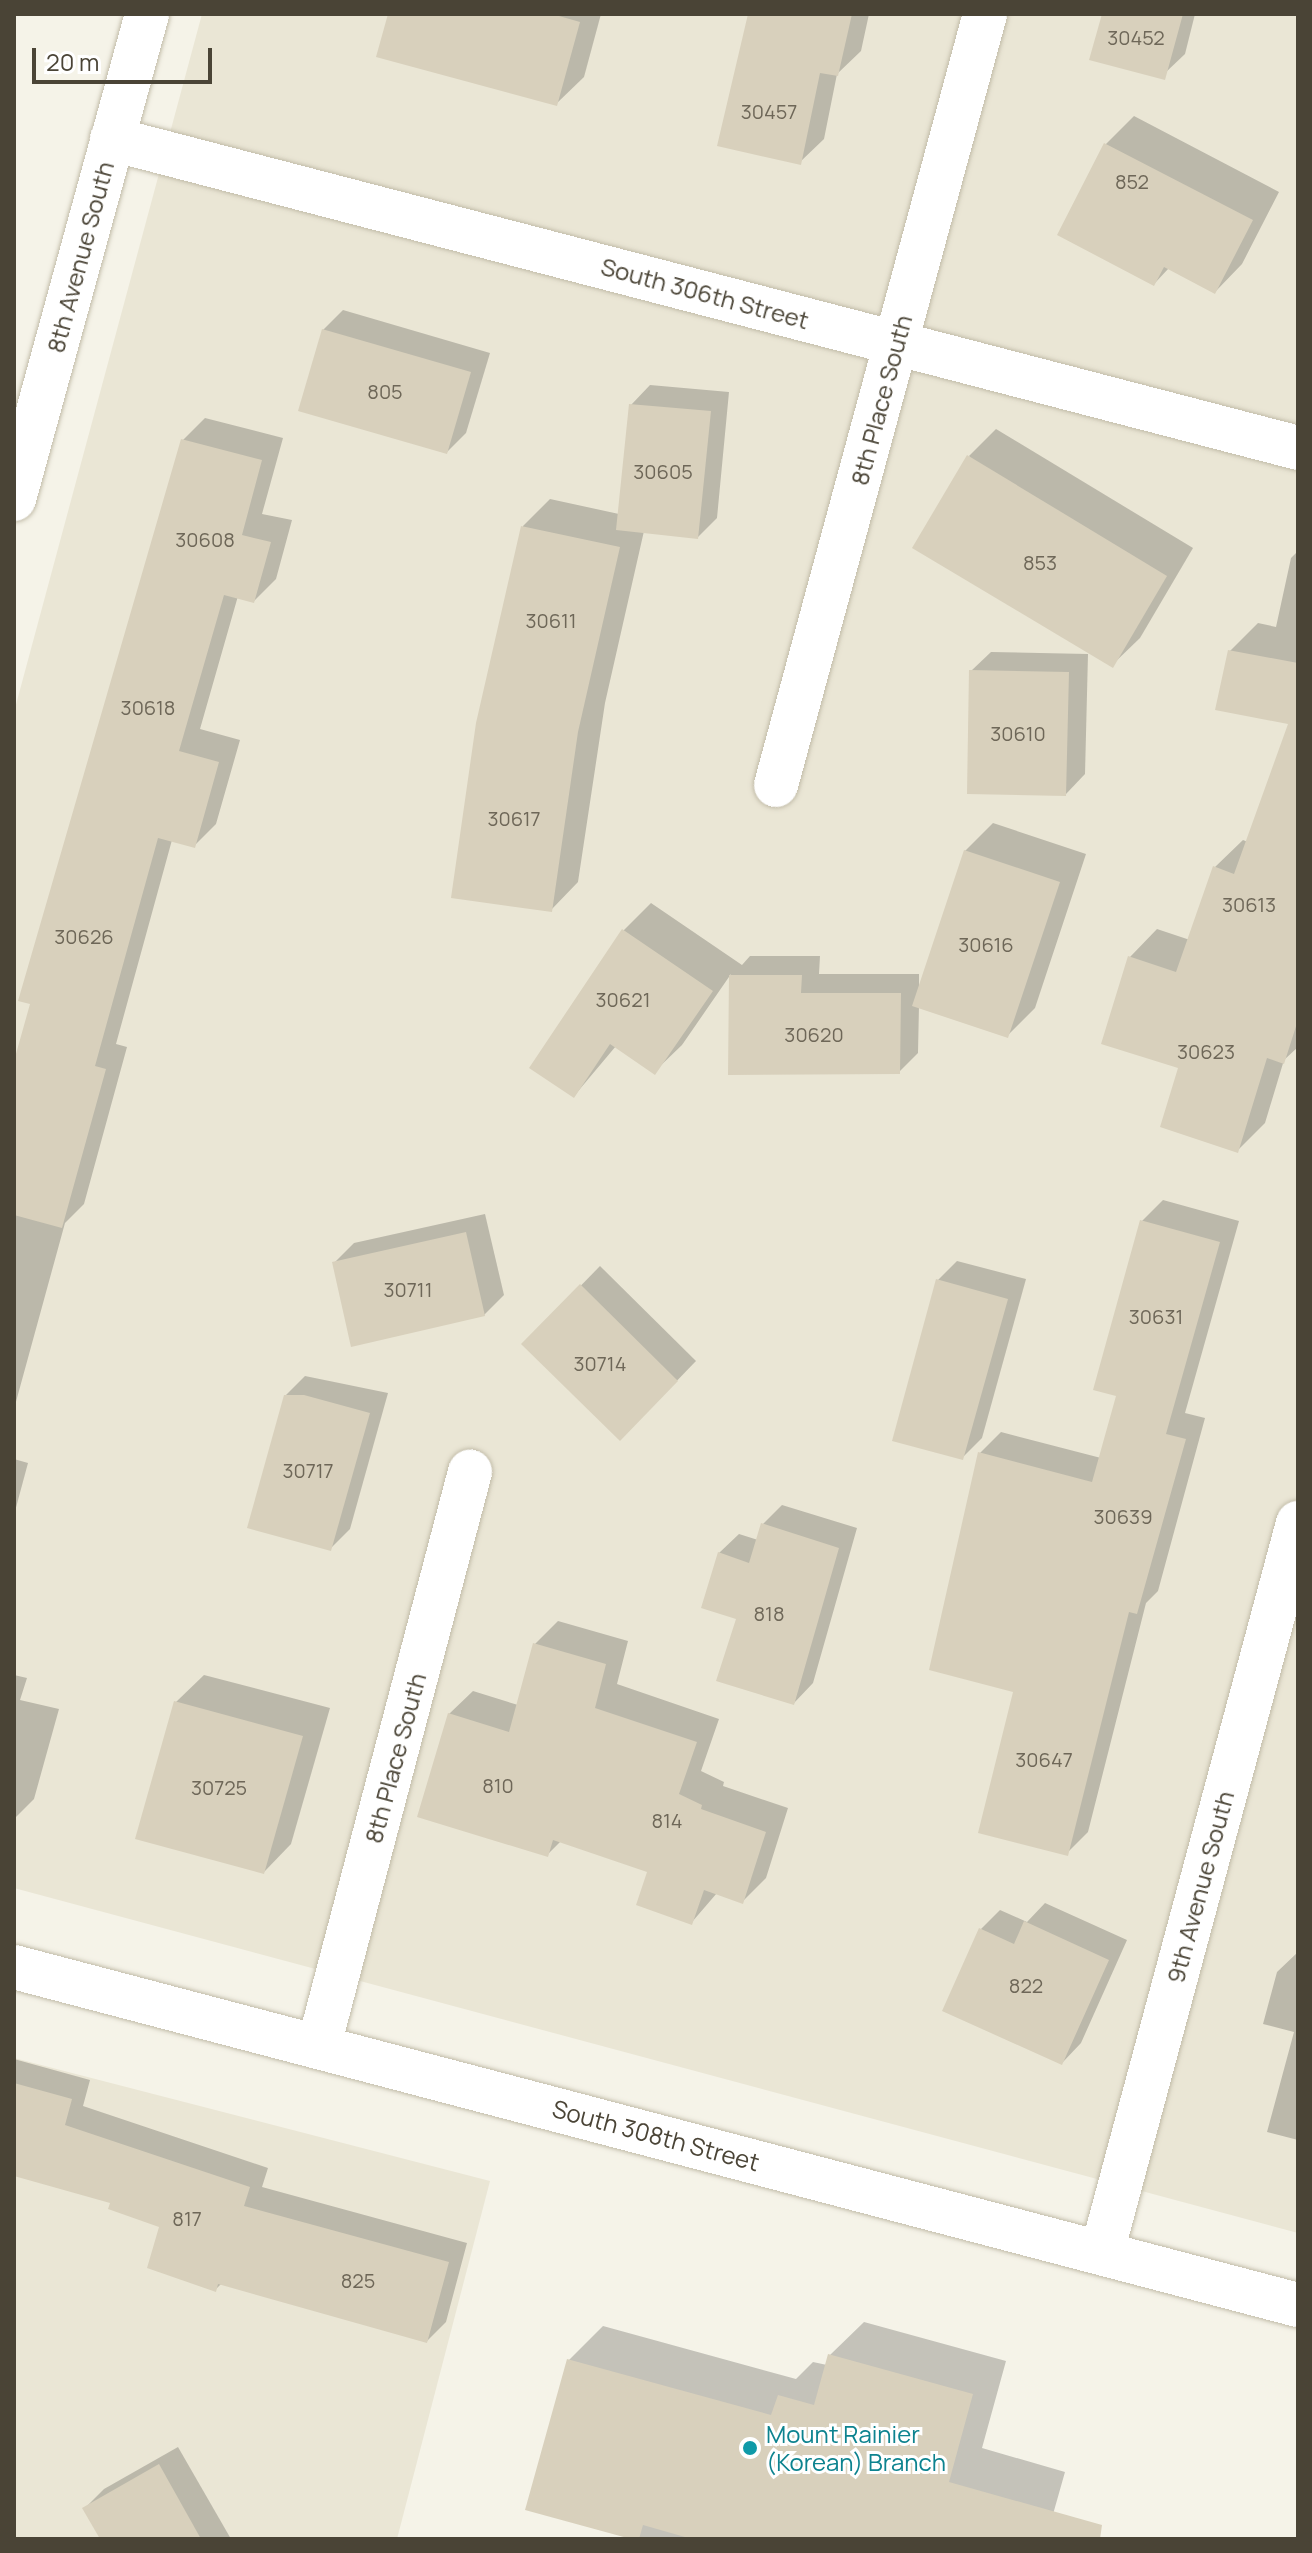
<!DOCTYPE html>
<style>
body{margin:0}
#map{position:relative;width:1312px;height:2553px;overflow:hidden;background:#f5f3e8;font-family:Manrope,sans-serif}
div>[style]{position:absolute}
.residential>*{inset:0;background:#eae6d5}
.shadow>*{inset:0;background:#0003}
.building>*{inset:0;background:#d8d0bc}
.roads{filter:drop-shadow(0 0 2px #c2bca9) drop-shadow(0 0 2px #c2bca9)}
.minor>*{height:44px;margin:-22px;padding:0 22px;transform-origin:22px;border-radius:22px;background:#fff}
.dots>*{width:22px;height:22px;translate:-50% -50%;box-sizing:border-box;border:4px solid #fff;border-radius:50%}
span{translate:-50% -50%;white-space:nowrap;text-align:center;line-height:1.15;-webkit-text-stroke:6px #fff;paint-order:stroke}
.number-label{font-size:20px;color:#6e6758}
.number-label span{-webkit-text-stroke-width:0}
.street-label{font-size:24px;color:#4a4436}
.culture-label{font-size:24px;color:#0d838f}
.left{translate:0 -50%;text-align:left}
.frame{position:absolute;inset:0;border:16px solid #4a4436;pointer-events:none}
.scale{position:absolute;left:32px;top:48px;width:180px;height:36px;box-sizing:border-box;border:4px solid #4a4436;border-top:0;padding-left:10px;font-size:24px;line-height:28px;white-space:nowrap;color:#4a4436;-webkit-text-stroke:6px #fff;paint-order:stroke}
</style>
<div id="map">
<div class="residential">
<i style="clip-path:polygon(202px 14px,1298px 14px,1298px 2233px,14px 1888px,14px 712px)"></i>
<i style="clip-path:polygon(14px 2058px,490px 2181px,397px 2539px,14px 2539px)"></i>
</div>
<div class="shadow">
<i style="clip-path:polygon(390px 14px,601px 14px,584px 77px,556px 104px)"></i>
<i style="clip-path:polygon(750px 14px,869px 14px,861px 51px,837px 74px,824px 139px,800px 162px)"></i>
<i style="clip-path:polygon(1104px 14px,1195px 14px,1185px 54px,1165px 73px)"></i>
<i style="clip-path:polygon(1134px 116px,1279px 192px,1242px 264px,1215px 292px,1169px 268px,1154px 284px,1060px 235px,1106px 144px)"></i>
<i style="clip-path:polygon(343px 310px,490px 353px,466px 433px,447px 452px,323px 330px)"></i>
<i style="clip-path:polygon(650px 385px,729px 392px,717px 518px,698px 537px,644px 531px,605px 703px,578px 882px,551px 910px,523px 526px,550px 499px,619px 514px,631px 405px)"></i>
<i style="clip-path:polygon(205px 418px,283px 438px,262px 514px,292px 520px,276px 579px,254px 601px,238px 596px,200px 729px,240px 740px,216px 824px,194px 846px,172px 840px,116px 1044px,127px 1047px,84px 1204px,65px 1223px,14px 1409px,14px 1070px,183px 440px)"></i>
<i style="clip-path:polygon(996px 429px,1193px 548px,1140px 638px,1112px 665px,969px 456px)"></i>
<i style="clip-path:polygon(1298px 551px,1298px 1047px,1284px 1060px,1265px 1123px,1238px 1150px,1181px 1067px,1130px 957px,1157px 929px,1190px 940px,1215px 867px,1243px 840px,1248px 842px,1290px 723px,1230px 651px,1258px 623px,1276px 627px,1291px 558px)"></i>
<i style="clip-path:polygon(991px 652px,1088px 654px,1085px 774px,1066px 794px,971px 671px)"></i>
<i style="clip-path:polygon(993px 823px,1086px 854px,1035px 1008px,1007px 1036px,919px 1006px,918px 1053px,899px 1072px,730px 1073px,731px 974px,682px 1045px,654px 1072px,616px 1046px,574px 1096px,532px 1067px,624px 930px,651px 903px,742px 965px,750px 956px,820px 956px,819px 974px,919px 974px,919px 988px,965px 851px)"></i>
<i style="clip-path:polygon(1163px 1200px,1239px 1221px,1185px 1413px,1205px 1418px,1158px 1591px,1146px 1603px,1088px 1832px,1067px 1853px,1015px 1691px,980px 1453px,1001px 1432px,1101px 1458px,1118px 1394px,1142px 1221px)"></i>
<i style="clip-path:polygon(485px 1214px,504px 1295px,484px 1315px,334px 1263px,354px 1243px)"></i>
<i style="clip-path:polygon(957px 1261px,1026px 1279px,982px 1438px,962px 1458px,938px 1280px)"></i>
<i style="clip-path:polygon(600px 1266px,696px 1361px,639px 1420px,524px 1344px)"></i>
<i style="clip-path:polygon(305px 1376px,388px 1393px,350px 1529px,330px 1549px,285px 1396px)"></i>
<i style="clip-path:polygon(14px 1459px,28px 1463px,14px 1515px)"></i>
<i style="clip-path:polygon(782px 1505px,857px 1528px,813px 1683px,794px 1703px,738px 1618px,719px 1553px,739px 1534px,758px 1540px,762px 1525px)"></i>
<i style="clip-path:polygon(558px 1621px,628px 1641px,617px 1684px,719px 1719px,701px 1771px,724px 1782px,723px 1786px,788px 1808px,766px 1878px,742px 1902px,717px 1893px,692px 1922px,650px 1871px,561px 1841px,547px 1855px,449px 1714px,473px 1691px,518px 1705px,535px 1644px)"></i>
<i style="clip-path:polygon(14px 1675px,27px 1678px,20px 1700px,59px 1709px,34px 1799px,14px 1819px)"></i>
<i style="clip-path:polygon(204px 1675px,330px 1708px,291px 1844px,264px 1872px,176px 1702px)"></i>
<i style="clip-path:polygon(1045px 1903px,1127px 1940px,1081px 2043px,1062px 2063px,981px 1929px,1000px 1910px,1027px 1922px)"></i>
<i style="clip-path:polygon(1298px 1952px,1298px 2140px,1267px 2132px,1294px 2032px,1263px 2024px,1277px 1972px)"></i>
<i style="clip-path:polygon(14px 2059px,90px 2080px,83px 2106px,268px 2168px,262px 2187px,467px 2243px,446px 2322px,427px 2341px,222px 2283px,216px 2289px,162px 2226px,112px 2202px,14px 2174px)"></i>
<i style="clip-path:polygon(864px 2322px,1006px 2361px,982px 2448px,1065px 2472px,1046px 2539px,635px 2539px,569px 2360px,603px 2326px,796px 2379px,813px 2362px,827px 2365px,830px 2355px)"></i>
<i style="clip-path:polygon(178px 2447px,231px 2539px,102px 2539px,85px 2508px,104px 2489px)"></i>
</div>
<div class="building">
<i style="clip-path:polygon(388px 14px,552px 14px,580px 22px,557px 106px,376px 57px)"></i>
<i style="clip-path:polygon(748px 14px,852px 14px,838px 76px,820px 73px,801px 165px,717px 146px)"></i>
<i style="clip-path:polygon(1102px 14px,1183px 14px,1165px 80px,1089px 60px)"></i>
<i style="clip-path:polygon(1104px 143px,1253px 220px,1215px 294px,1164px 267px,1154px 286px,1057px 235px)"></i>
<i style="clip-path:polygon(322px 329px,471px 372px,447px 454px,298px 411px)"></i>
<i style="clip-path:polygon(629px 404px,711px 411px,698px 539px,616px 530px)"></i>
<i style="clip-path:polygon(181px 439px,262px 460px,242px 535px,271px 542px,254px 603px,224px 595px,179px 751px,219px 762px,195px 848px,158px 838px,95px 1066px,106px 1069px,62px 1228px,14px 1215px,14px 1061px,30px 1004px,18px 1001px)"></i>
<i style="clip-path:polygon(967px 455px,1167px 576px,1113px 668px,912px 548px)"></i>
<i style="clip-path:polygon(521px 526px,620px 547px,578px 732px,552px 912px,451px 898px,476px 723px)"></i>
<i style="clip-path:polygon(1228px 650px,1298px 663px,1298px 1020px,1284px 1064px,1267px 1058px,1238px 1153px,1160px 1127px,1178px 1068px,1101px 1044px,1128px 956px,1176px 972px,1213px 866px,1234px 874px,1288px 724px,1215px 710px)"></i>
<i style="clip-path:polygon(969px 670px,1069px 672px,1066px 796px,967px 794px)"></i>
<i style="clip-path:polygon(964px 850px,1060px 882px,1008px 1038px,912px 1006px)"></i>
<i style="clip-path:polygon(622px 929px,713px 991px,655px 1075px,610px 1044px,574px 1098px,529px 1068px)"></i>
<i style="clip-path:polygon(729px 975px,802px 975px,801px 993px,901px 993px,900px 1074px,728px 1075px)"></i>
<i style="clip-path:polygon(1140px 1220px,1220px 1242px,1166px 1434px,1186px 1439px,1137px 1614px,1129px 1612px,1068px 1856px,978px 1833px,1013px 1692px,929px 1670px,978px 1452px,1092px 1482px,1116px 1396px,1093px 1390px)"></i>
<i style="clip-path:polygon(466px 1232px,485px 1316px,351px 1347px,332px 1262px)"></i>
<i style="clip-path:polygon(936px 1279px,1008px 1299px,963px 1460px,892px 1441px)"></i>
<i style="clip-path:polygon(580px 1284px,678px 1381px,620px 1441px,521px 1344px)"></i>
<i style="clip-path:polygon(284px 1395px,304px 1395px,370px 1413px,331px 1551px,247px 1528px)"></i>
<i style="clip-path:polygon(761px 1523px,839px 1548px,794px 1705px,716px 1681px,736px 1619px,701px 1608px,718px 1552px,749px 1563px)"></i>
<i style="clip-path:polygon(533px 1643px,606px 1664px,595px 1708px,697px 1742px,679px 1794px,702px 1805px,701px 1809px,766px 1832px,743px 1904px,704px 1890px,692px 1925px,636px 1905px,647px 1872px,553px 1840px,548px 1857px,417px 1817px,448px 1713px,509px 1732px)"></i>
<i style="clip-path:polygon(174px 1701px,303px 1736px,264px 1874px,135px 1839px)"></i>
<i style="clip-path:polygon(1024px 1921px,1109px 1960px,1062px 2065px,942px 2011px,979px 1928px,1014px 1944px)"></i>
<i style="clip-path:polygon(14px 2083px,72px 2099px,65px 2125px,250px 2187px,244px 2206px,449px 2262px,427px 2343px,218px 2284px,216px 2292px,147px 2268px,159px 2227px,108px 2209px,110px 2203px,14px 2176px)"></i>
<i style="clip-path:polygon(828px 2354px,973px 2394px,949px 2482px,1102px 2525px,1100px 2539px,692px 2539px,643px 2525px,639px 2539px,631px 2539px,525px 2510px,567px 2359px,771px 2415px,778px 2395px,814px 2405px)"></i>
<i style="clip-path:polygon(159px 2464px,201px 2539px,100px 2539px,82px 2508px)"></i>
</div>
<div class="roads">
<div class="minor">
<i style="left:112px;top:139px;width:1226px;rotate:14.6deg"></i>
<i style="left:14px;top:499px;width:503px;rotate:-74.66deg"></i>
<i style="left:776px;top:785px;width:799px;rotate:-74.83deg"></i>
<i style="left:14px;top:1967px;width:1328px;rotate:14.75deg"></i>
<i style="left:319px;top:2045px;width:593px;rotate:-75.24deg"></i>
<i style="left:1102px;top:2252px;width:755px;rotate:-74.95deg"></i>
</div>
</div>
<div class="dots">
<i style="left:750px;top:2448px;background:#0f9aa8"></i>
</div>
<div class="number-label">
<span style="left:1136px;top:37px">30452</span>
<span style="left:769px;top:111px">30457</span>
<span style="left:1132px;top:181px">852</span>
<span style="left:385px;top:391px">805</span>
<span style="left:663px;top:471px">30605</span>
<span style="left:205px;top:539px">30608</span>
<span style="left:1040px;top:562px">853</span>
<span style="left:551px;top:620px">30611</span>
<span style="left:148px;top:707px">30618</span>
<span style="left:1018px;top:733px">30610</span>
<span style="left:514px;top:818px">30617</span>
<span style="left:1249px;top:904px">30613</span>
<span style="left:84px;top:936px">30626</span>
<span style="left:986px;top:944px">30616</span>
<span style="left:623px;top:999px">30621</span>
<span style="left:814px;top:1034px">30620</span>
<span style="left:1206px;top:1051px">30623</span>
<span style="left:408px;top:1289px">30711</span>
<span style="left:1156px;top:1316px">30631</span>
<span style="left:600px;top:1363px">30714</span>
<span style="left:308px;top:1470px">30717</span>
<span style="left:1123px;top:1516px">30639</span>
<span style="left:769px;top:1613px">818</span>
<span style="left:1044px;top:1759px">30647</span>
<span style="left:498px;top:1785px">810</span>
<span style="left:219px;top:1787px">30725</span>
<span style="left:667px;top:1820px">814</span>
<span style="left:1026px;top:1985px">822</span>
<span style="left:187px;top:2218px">817</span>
<span style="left:358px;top:2280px">825</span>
</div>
<div class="street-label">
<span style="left:80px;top:257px;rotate:-75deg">8th Avenue South</span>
<span style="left:705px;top:293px;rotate:15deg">South 306th Street</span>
<span style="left:881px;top:400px;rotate:-75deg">8th Place South</span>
<span style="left:395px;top:1758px;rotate:-75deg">8th Place South</span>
<span style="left:1200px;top:1887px;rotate:-75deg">9th Avenue South</span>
<span style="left:656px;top:2135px;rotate:15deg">South 308th Street</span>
</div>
<div class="culture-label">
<span class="left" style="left:766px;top:2448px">Mount Rainier<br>(Korean) Branch</span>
</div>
<div class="frame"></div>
<div class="scale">20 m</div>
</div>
